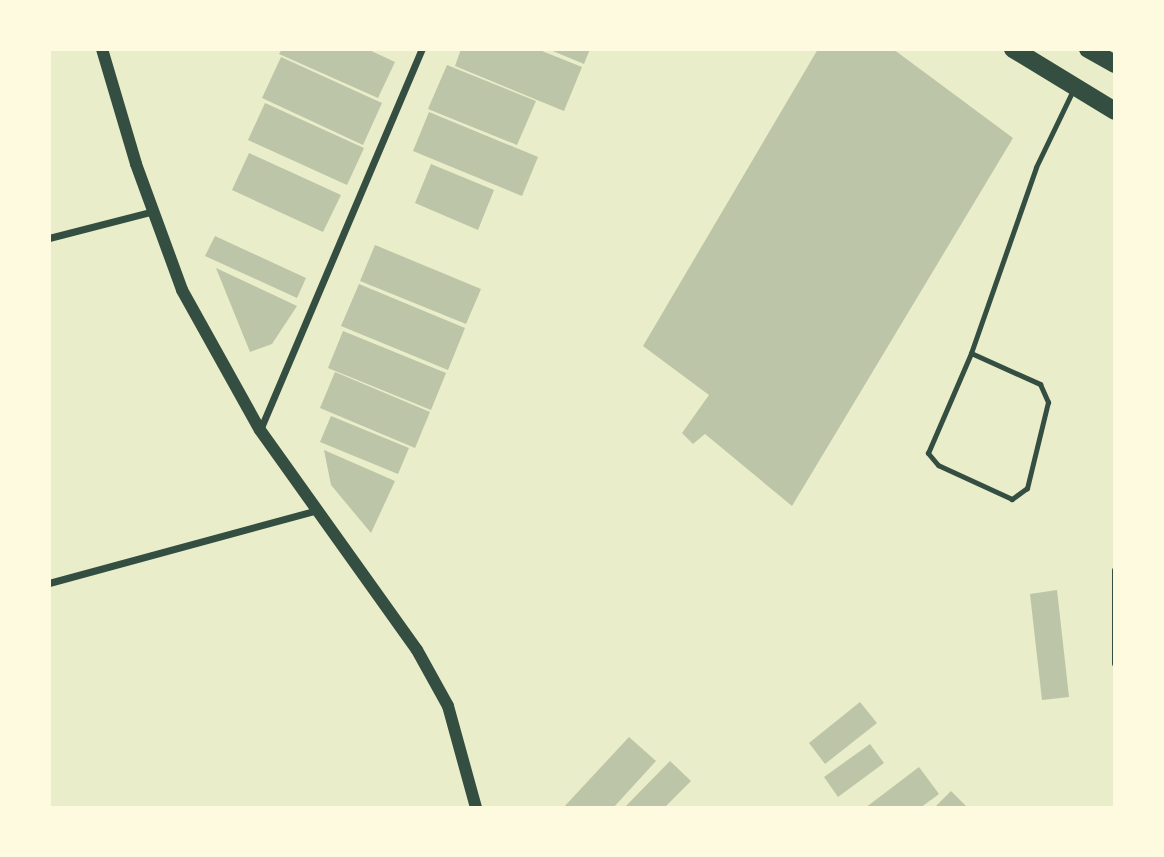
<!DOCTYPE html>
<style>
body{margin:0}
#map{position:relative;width:1164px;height:857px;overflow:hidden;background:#e9edc9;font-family:"Exo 2",sans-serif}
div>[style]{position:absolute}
.building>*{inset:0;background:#bcc5a7}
.service>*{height:5px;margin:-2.5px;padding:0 2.5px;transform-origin:2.5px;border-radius:2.5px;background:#344e41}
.minor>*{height:7px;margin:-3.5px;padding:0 3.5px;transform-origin:3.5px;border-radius:3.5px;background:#344e41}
.tertiary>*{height:12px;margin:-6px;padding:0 6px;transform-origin:6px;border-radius:6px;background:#344e41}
.primary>*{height:18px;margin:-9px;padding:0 9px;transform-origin:9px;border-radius:9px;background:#344e41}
span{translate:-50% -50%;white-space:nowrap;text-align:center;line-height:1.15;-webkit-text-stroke:6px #fefae0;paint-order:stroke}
.frame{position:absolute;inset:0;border:51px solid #fefae0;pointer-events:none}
</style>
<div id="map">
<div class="building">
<i style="clip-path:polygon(282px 49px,367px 49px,395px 62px,378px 98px,279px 54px)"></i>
<i style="clip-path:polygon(461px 49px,537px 49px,582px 67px,564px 111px,455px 66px)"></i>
<i style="clip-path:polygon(548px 49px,590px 49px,584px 64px)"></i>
<i style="clip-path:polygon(818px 49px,893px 49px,1013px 138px,792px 506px,705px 434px,693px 444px,682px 433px,709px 395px,643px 346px)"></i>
<i style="clip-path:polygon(281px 57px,382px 103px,363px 145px,262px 98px)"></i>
<i style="clip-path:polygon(447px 65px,536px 101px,517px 145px,428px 109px)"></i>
<i style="clip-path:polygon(265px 103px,364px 148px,347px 185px,248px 140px)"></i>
<i style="clip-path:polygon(429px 112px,538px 157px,522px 196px,413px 151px)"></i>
<i style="clip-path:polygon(249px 153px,341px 195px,323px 232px,232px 190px)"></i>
<i style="clip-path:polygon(431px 164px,494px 190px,478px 230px,415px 203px)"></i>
<i style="clip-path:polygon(215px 236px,306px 278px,297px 298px,205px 256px)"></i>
<i style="clip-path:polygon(375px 245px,481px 289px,466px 324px,360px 281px)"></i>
<i style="clip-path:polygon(216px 268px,297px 306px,272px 344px,250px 352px)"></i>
<i style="clip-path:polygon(359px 284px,465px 328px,448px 370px,341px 326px)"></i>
<i style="clip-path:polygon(343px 331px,446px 373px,431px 410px,328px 368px)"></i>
<i style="clip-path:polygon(335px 372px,430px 412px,415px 448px,320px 408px)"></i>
<i style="clip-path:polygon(331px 416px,409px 448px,398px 474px,320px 442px)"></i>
<i style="clip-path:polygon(324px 450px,395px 481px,371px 533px,331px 485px)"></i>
<i style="clip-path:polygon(1057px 590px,1069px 697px,1042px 700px,1030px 594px)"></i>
<i style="clip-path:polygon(860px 702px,877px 723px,825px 764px,809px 743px)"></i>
<i style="clip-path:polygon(629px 737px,656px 761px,613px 808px,563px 808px)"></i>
<i style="clip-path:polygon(870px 744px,884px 763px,838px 797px,824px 777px)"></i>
<i style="clip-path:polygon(670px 761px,691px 781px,664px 808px,624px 808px)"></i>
<i style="clip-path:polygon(919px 767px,939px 794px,920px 808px,865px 808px)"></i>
<i style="clip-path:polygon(951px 791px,968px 808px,934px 808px)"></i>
</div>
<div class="service">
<i style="left:971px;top:353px;width:76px;rotate:24.2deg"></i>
<i style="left:1040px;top:384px;width:20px;rotate:66deg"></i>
<i style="left:1048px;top:402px;width:89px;rotate:103.7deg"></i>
<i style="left:1027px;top:488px;width:19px;rotate:144deg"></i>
<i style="left:1012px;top:499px;width:81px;rotate:-155.3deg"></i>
<i style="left:938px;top:465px;width:16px;rotate:-130deg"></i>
<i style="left:928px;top:453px;width:109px;rotate:-66.7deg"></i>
<i style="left:971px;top:353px;width:197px;rotate:-70.7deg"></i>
<i style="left:1036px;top:167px;width:85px;rotate:-64.3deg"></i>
</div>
<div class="minor">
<i style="left:49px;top:238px;width:108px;rotate:-14.4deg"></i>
<i style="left:260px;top:430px;width:414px;rotate:-67deg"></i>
<i style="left:1115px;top:570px;width:93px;rotate:90deg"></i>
<i style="left:49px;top:583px;width:279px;rotate:-15.2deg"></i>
</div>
<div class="tertiary">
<i style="left:102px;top:49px;width:120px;rotate:73.5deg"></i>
<i style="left:136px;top:164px;width:134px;rotate:69.9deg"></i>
<i style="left:182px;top:290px;width:160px;rotate:60.9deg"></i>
<i style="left:260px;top:430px;width:270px;rotate:54.5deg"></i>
<i style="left:417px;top:650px;width:64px;rotate:61deg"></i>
<i style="left:448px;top:706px;width:106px;rotate:74.6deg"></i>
</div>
<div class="primary">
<i style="left:1013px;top:49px;width:119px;rotate:31.3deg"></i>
<i style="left:1088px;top:49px;width:31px;rotate:29deg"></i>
</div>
<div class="frame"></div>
</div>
